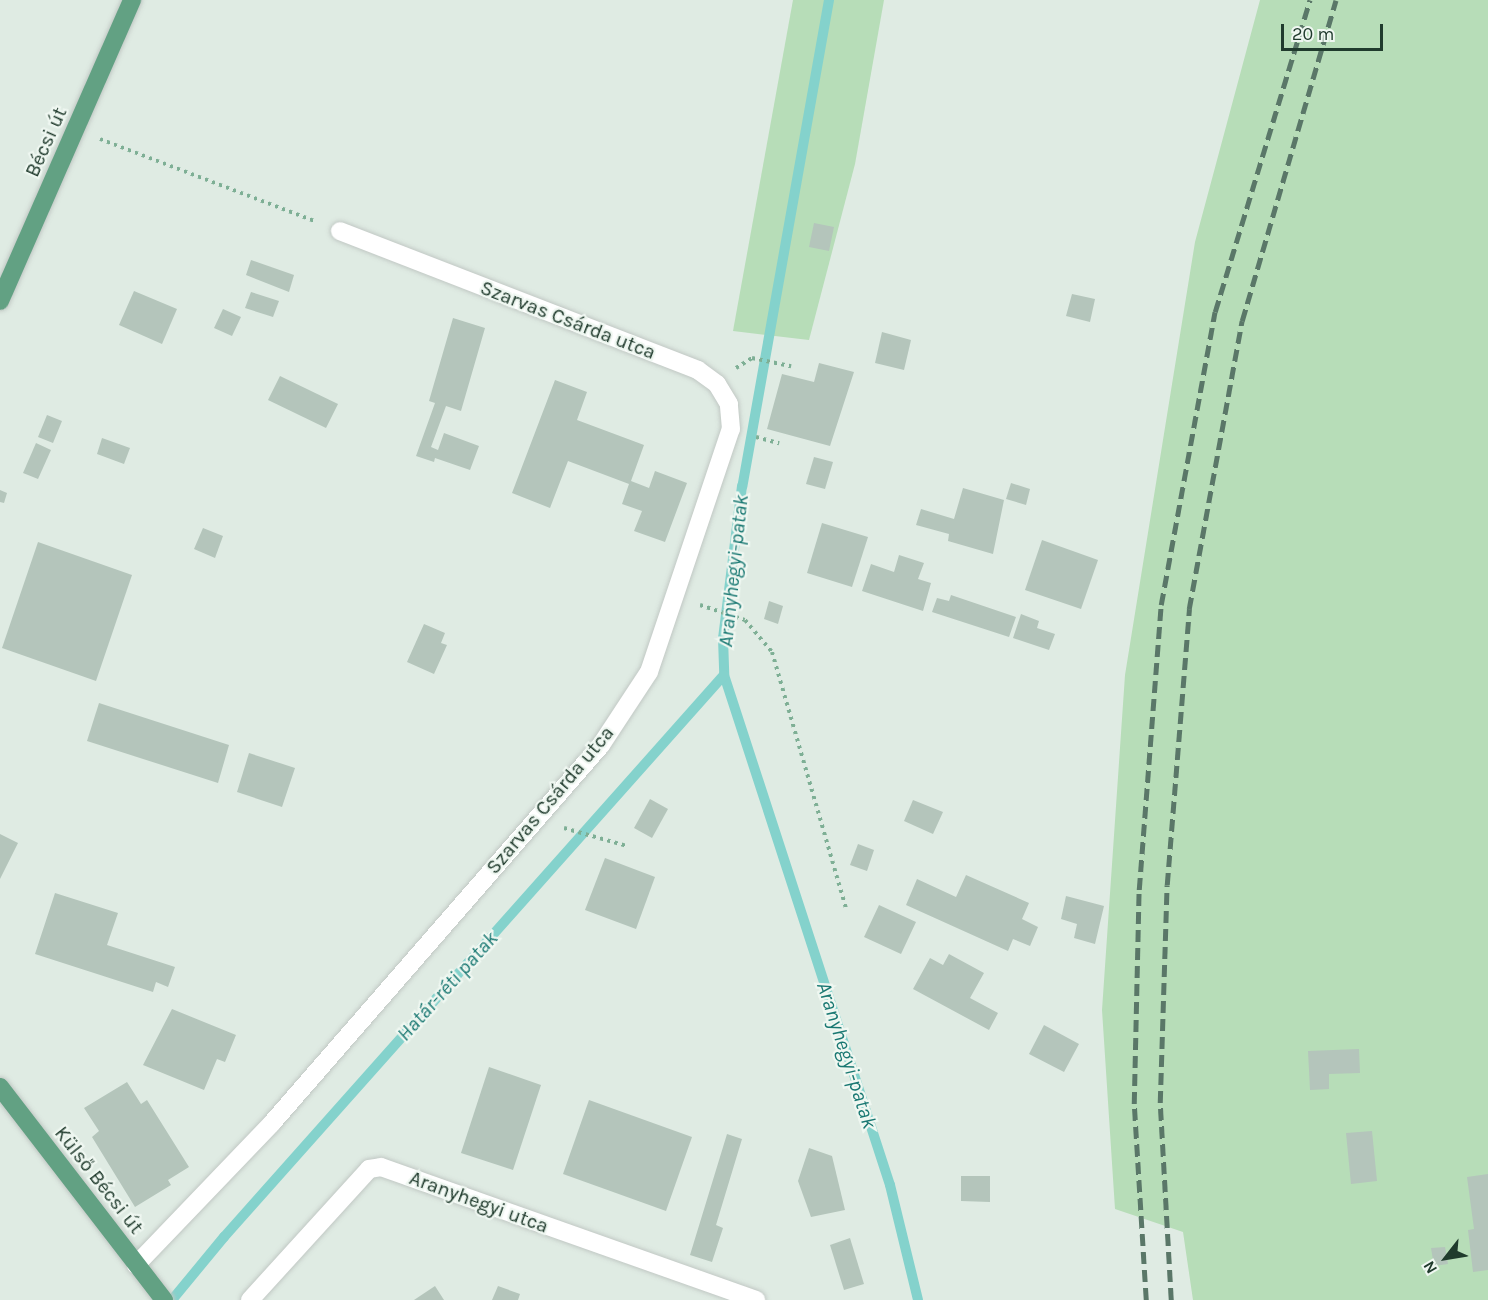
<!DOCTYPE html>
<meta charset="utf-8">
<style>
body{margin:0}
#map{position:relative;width:1488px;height:1300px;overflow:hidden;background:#dfebe3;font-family:Karla,sans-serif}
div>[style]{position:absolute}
.green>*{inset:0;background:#b7ddb8}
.stream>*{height:10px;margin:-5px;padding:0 5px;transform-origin:5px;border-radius:5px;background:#84d2cc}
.building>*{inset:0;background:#b4c5bb}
.path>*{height:4px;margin-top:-2px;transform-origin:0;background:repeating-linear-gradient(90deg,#7eaf95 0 3px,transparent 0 7.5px)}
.roads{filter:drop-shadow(0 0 2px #c1c8c4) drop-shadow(0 0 2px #c1c8c4)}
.minor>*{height:18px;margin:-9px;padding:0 9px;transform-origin:9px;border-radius:9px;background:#fff}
.primary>*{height:18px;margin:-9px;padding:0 9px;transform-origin:9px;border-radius:9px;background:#62a183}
.rail>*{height:4.5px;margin-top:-2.25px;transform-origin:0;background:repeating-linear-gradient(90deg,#5a7768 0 12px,transparent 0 18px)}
span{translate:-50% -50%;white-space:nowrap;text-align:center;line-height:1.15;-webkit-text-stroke:4.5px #eff7f1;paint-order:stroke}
.street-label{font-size:20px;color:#203b2d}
.water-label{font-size:21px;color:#197872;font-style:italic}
.north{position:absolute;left:1416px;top:1228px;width:60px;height:60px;-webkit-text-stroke:4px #eff7f1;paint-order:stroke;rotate:239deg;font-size:16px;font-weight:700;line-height:24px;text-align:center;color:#203b2d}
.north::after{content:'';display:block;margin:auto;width:21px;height:27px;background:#203b2d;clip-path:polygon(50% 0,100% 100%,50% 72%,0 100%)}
.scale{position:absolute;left:1281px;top:24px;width:102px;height:27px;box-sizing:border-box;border:3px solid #203b2d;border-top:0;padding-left:8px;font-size:18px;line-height:21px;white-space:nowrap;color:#203b2d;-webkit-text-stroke:4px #eff7f1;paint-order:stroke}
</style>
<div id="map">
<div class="green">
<i style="clip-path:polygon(793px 0,884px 0,855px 164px,809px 340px,733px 331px)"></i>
<i style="clip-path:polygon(1260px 0,1488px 0,1488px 1300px,1193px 1300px,1183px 1232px,1115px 1209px,1102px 1010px,1125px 675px,1195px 242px)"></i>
</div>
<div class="stream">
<i style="left:829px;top:0;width:494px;rotate:100.1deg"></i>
<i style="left:742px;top:486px;width:153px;rotate:97.1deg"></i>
<i style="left:723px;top:638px;width:37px;rotate:88deg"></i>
<i style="left:724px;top:675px;width:536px;rotate:71.97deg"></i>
<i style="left:890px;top:1185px;width:118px;rotate:76.3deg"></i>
<i style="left:172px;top:1300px;width:82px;rotate:-50.5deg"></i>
<i style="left:224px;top:1237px;width:752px;rotate:-48.34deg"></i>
</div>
<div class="building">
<i style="clip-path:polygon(814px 223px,834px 227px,829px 251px,809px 247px)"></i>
<i style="clip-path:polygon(251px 260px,294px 275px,289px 292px,246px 275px)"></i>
<i style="clip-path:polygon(134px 291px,177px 309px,162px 344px,119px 325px)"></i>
<i style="clip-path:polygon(251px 292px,279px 301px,273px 317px,245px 308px)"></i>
<i style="clip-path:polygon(1072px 294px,1095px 299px,1090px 322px,1066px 316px)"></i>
<i style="clip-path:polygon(223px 309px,241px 317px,232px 336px,214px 328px)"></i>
<i style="clip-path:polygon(453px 318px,485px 328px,461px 411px,446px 406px,431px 447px,438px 450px,444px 433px,479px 446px,470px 470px,435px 458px,434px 462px,416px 456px,435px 403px,429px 401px)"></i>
<i style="clip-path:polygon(882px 332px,911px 340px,904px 370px,875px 363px)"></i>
<i style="clip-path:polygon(819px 363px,854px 372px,830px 446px,767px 429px,782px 374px,814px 382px)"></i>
<i style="clip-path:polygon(280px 376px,338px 404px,326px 428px,268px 400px)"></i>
<i style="clip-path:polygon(555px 380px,587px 392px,577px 420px,644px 445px,631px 481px,649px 488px,655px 471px,687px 483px,665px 542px,634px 531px,642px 511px,622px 504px,629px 484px,568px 461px,550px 508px,512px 493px)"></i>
<i style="clip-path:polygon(47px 415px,62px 421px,53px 443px,38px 437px)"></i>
<i style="clip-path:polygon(102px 438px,130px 448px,124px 464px,97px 454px)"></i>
<i style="clip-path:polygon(36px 443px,51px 450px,38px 479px,23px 473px)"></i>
<i style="clip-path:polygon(814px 457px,833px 462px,825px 489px,806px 484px)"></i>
<i style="clip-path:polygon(1011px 483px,1030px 489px,1026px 505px,1006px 499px)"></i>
<i style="clip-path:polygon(963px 488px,1004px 500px,993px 554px,948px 541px,949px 534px,916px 525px,921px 509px,954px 519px)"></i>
<i style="clip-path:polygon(0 490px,7px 493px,4px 503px,0 502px)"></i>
<i style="clip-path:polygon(822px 523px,868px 537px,852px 587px,807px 573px)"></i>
<i style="clip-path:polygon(203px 528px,223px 536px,215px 558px,194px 549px)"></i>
<i style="clip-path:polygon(1042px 540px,1098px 560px,1081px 609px,1025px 590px)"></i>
<i style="clip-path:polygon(38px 542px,132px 575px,96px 681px,2px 648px)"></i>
<i style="clip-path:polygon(899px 555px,924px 563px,918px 579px,931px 583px,923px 611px,862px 591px,871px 564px,894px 572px)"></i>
<i style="clip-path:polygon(951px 595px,1016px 617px,1009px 637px,932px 612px,937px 598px,949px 601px)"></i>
<i style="clip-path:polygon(769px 601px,783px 606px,778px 624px,764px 619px)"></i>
<i style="clip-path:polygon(1021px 614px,1039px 621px,1037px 628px,1055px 634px,1049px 650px,1013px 638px)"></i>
<i style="clip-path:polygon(424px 624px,445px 633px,441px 643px,447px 645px,434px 674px,407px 662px)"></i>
<i style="clip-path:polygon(99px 703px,229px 745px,218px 783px,87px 741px)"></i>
<i style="clip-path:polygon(249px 753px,295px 768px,282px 807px,237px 792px)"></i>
<i style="clip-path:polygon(650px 799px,668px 809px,652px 838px,634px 828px)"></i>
<i style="clip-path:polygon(913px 800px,943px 812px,933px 834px,904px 821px)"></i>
<i style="clip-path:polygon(0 834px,18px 843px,0 879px)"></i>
<i style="clip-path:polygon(858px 844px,874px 850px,867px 871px,850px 865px)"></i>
<i style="clip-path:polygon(605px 858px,655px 877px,636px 929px,585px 910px)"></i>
<i style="clip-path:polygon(966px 875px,1029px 903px,1022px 919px,1038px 927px,1030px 946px,1013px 939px,1008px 951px,906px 905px,917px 879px,956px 897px)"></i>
<i style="clip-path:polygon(55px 893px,118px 913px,107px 945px,175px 967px,168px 987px,156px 982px,153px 992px,35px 954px)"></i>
<i style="clip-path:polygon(1066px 896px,1104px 906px,1095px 944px,1074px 938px,1077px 924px,1061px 919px)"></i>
<i style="clip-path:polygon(879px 905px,916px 922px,901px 954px,864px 937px)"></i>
<i style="clip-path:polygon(949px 954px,984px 973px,970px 998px,998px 1013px,989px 1030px,913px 989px,930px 958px,943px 965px)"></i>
<i style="clip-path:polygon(172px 1009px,236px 1035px,225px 1062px,217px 1059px,204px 1090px,143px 1065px)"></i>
<i style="clip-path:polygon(1044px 1025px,1079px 1044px,1064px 1072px,1029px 1054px)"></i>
<i style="clip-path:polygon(1359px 1049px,1360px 1073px,1329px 1074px,1329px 1089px,1310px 1090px,1308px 1051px)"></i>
<i style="clip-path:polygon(489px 1067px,541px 1085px,513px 1170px,461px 1153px)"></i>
<i style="clip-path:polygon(127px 1082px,141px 1104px,147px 1100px,189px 1167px,168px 1180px,171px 1185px,135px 1207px,92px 1137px,99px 1131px,84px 1108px)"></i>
<i style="clip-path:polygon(589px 1100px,692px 1137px,666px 1211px,563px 1174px)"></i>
<i style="clip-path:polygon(1372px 1131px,1377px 1181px,1351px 1184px,1346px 1133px)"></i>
<i style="clip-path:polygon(727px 1134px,742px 1139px,716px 1225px,723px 1228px,712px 1262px,690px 1255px)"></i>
<i style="clip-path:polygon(809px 1148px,832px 1156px,845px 1210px,811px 1217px,798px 1181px)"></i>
<i style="clip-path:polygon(1488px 1174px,1488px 1270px,1473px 1272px,1468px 1230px,1474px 1229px,1467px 1177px)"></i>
<i style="clip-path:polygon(961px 1176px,990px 1176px,990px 1202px,961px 1201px)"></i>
<i style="clip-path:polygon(850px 1238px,864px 1284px,844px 1290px,830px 1245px)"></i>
<i style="clip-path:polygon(1445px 1247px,1448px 1264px,1434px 1266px,1431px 1248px)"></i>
<i style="clip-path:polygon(435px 1286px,444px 1300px,414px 1300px)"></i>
<i style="clip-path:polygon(498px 1286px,520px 1294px,518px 1300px,492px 1300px)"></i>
</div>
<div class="path">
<i style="left:100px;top:139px;width:232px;rotate:20.9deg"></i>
<i style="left:736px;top:368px;width:19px;rotate:-32deg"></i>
<i style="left:752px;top:358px;width:40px;rotate:12deg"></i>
<i style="left:756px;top:437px;width:24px;rotate:15deg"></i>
<i style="left:700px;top:605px;width:47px;rotate:18.4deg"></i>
<i style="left:745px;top:620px;width:42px;rotate:49.8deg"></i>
<i style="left:772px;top:652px;width:267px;rotate:73.9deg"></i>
<i style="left:564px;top:828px;width:66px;rotate:15.9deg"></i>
</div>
<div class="roads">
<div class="minor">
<i style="left:136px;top:1265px;width:197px;rotate:-46.2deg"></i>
<i style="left:272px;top:1123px;width:501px;rotate:-48.96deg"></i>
<i style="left:601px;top:745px;width:87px;rotate:-56.7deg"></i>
<i style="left:649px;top:672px;width:256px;rotate:-71.4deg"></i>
<i style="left:731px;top:429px;width:25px;rotate:-95deg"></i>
<i style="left:729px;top:404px;width:23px;rotate:-121deg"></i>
<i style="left:717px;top:384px;width:24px;rotate:-144deg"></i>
<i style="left:698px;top:370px;width:384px;rotate:-158.8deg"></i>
<i style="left:250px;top:1300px;width:177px;rotate:-47.7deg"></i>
<i style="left:369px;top:1169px;width:12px;rotate:-9deg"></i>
<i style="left:381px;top:1167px;width:398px;rotate:19.5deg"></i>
</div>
<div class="primary">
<i style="left:0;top:301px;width:329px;rotate:-66.3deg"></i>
<i style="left:0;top:1087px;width:269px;rotate:52.4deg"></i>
</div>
</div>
<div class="rail">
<i style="left:1146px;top:1300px;width:196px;rotate:-93.5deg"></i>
<i style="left:1134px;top:1104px;width:214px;rotate:-88.7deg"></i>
<i style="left:1139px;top:890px;width:286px;rotate:-85.6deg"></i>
<i style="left:1161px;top:605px;width:298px;rotate:-79.6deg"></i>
<i style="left:1215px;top:312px;width:326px;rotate:-73.1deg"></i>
<i style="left:1171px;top:1300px;width:197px;rotate:-93.2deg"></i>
<i style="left:1160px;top:1103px;width:218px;rotate:-88.2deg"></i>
<i style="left:1167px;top:885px;width:277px;rotate:-85.4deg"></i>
<i style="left:1189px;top:609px;width:293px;rotate:-79.6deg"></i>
<i style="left:1242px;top:321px;width:334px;rotate:-73.7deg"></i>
</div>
<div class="street-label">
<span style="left:46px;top:142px;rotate:-66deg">Bécsi út</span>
<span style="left:568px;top:320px;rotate:21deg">Szarvas Csárda utca</span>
<span style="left:550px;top:800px;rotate:-50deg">Szarvas Csárda utca</span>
<span style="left:99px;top:1180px;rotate:52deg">Külső Bécsi út</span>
<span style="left:479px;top:1202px;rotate:20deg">Aranyhegyi utca</span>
</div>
<div class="water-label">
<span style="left:733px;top:571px;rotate:-84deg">Aranyhegyi-patak</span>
<span style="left:447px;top:986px;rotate:-48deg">Határ-réti patak</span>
<span style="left:847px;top:1055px;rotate:72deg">Aranyhegyi-patak</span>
</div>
<div class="north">N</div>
<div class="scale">20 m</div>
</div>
